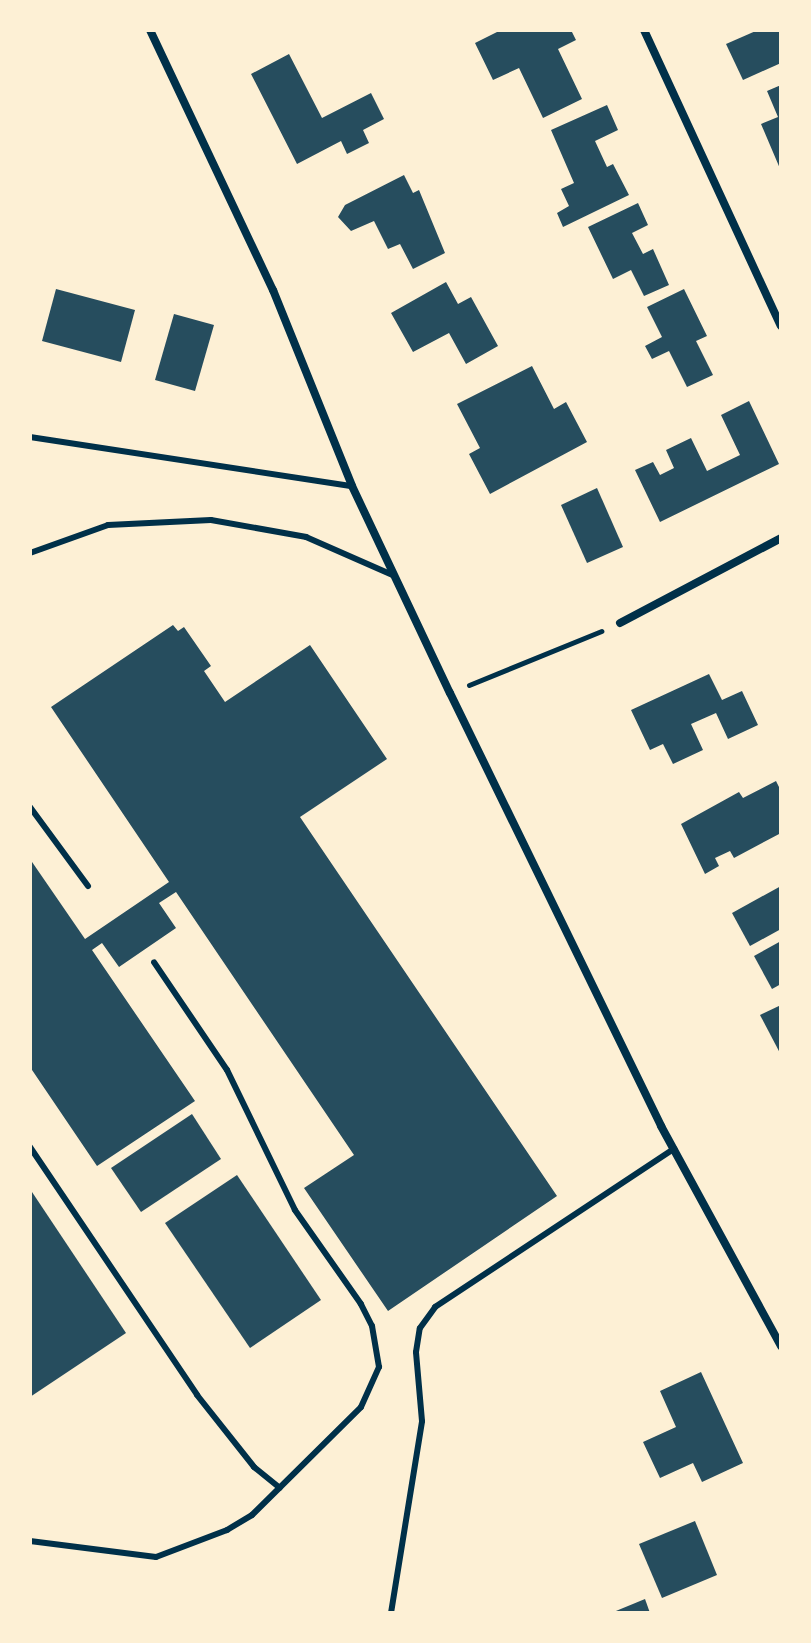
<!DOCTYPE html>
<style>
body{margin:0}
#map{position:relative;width:811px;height:1643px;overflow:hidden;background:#fdf0d5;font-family:Poppins,sans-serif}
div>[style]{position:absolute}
.building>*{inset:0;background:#264d5e}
.path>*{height:5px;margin:-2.5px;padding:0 2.5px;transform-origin:2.5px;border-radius:2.5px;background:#003049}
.service>*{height:6px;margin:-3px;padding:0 3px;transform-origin:3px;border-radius:3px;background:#003049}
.minor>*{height:8px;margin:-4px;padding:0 4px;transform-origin:4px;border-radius:4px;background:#003049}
span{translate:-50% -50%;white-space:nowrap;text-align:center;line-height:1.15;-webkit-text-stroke:6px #fdf0d5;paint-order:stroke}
.frame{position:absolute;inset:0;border:32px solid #fdf0d5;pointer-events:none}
</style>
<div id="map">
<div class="building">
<i style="clip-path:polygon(501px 30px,571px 30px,576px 40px,558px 49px,582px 99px,543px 118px,519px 68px,493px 80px,475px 43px)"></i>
<i style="clip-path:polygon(758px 30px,781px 30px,781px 63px,743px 80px,726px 44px)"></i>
<i style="clip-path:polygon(289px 54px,322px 118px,371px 93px,384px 119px,363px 130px,369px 143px,347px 154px,341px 141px,297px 164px,251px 74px)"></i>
<i style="clip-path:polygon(781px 85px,781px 171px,761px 124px,778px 117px,767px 91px)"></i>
<i style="clip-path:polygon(607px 105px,618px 130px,595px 141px,607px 167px,613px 164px,629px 195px,563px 227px,557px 213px,569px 206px,561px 189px,574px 183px,551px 130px)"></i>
<i style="clip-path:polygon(404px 175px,413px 193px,419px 190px,445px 253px,413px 269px,400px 244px,388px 249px,374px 221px,351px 231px,338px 217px,345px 205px)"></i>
<i style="clip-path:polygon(638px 203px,648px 225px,632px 233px,643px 254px,653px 249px,669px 285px,644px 296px,631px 270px,613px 279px,588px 227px)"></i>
<i style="clip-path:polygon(446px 282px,458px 304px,471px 297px,498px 346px,466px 364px,449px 333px,413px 352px,391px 313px)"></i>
<i style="clip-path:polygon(56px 289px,135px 310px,121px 362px,42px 341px)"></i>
<i style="clip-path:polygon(684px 289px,707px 336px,696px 341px,713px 375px,687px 387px,669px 351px,652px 359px,645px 346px,662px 337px,647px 307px)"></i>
<i style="clip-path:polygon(174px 314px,214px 325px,195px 391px,155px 380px)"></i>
<i style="clip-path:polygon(532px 366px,554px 409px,566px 402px,587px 442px,490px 494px,469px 454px,480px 448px,457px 404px)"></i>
<i style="clip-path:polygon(749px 401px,779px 464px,660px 522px,635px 470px,653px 462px,660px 475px,674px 468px,666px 450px,691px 438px,707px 471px,740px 455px,721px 415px)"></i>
<i style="clip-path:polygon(597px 488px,623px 547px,587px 563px,561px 505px)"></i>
<i style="clip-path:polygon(173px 625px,178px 631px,184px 627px,211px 666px,204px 671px,225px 702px,310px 645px,387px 759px,300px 817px,557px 1196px,388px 1311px,304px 1188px,354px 1155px,176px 892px,159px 903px,176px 928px,119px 967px,102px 943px,92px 950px,195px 1101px,97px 1166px,30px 1067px,30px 859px,85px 939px,169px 882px,51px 707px)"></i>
<i style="clip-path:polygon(709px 674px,722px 700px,742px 691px,758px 725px,728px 739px,716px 713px,691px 724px,703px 750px,673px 764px,663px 744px,650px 750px,631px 710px)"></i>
<i style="clip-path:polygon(776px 781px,781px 791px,781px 833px,734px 858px,730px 851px,715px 858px,719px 866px,705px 874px,681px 824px,739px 792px,743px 798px)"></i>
<i style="clip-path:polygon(781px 886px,781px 929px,750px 946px,732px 913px)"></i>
<i style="clip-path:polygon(781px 941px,781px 984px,772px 989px,754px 956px)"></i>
<i style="clip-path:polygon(781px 1005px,781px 1055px,760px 1015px)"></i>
<i style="clip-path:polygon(192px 1114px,221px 1159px,141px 1212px,111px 1168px)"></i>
<i style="clip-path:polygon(237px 1175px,321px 1300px,250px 1348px,165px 1223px)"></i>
<i style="clip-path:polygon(30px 1189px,126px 1333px,30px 1397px)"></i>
<i style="clip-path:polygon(701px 1372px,743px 1463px,702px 1482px,693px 1463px,660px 1478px,643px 1442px,676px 1427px,660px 1391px)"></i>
<i style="clip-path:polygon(695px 1521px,717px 1575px,662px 1598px,639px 1544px)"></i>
<i style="clip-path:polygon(645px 1599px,650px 1613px,611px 1613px)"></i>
</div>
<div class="path">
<i style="left:469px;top:685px;width:143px;rotate:-22.2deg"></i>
</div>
<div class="service">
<i style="left:30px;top:437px;width:326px;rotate:8.7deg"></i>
<i style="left:30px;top:553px;width:83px;rotate:-19.7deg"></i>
<i style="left:108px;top:525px;width:103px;rotate:-2.8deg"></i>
<i style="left:211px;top:520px;width:97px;rotate:10.1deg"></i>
<i style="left:306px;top:537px;width:97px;rotate:23.7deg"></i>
<i style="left:30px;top:807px;width:98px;rotate:53.7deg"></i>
<i style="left:30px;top:1147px;width:299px;rotate:56deg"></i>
<i style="left:197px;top:1395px;width:92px;rotate:51.6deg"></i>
<i style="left:254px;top:1467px;width:33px;rotate:39deg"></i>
<i style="left:30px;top:1541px;width:127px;rotate:7.2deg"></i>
<i style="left:156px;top:1557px;width:76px;rotate:-20.8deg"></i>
<i style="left:227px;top:1530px;width:29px;rotate:-31deg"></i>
<i style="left:252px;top:1515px;width:153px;rotate:-44.7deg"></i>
<i style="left:361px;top:1407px;width:44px;rotate:-65.8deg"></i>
<i style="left:379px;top:1367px;width:42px;rotate:-99.7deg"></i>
<i style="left:372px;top:1326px;width:25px;rotate:-117deg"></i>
<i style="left:361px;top:1304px;width:115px;rotate:-125.1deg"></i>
<i style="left:295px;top:1210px;width:156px;rotate:-115.9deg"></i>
<i style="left:227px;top:1070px;width:130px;rotate:-124.1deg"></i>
<i style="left:391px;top:1613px;width:194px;rotate:-80.8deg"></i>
<i style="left:422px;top:1421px;width:69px;rotate:-95deg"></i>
<i style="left:416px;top:1352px;width:24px;rotate:-81deg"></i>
<i style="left:420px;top:1328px;width:26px;rotate:-54deg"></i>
<i style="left:435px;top:1307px;width:287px;rotate:-33.5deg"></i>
</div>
<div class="minor">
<i style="left:150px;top:30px;width:288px;rotate:64.7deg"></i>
<i style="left:273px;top:290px;width:211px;rotate:68deg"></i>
<i style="left:352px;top:486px;width:229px;rotate:64.7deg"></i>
<i style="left:450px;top:693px;width:482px;rotate:64deg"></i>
<i style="left:661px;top:1126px;width:251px;rotate:61.4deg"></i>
<i style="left:644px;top:30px;width:326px;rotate:65.2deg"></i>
<i style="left:620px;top:623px;width:182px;rotate:-27.8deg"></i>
</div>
<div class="frame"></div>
</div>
